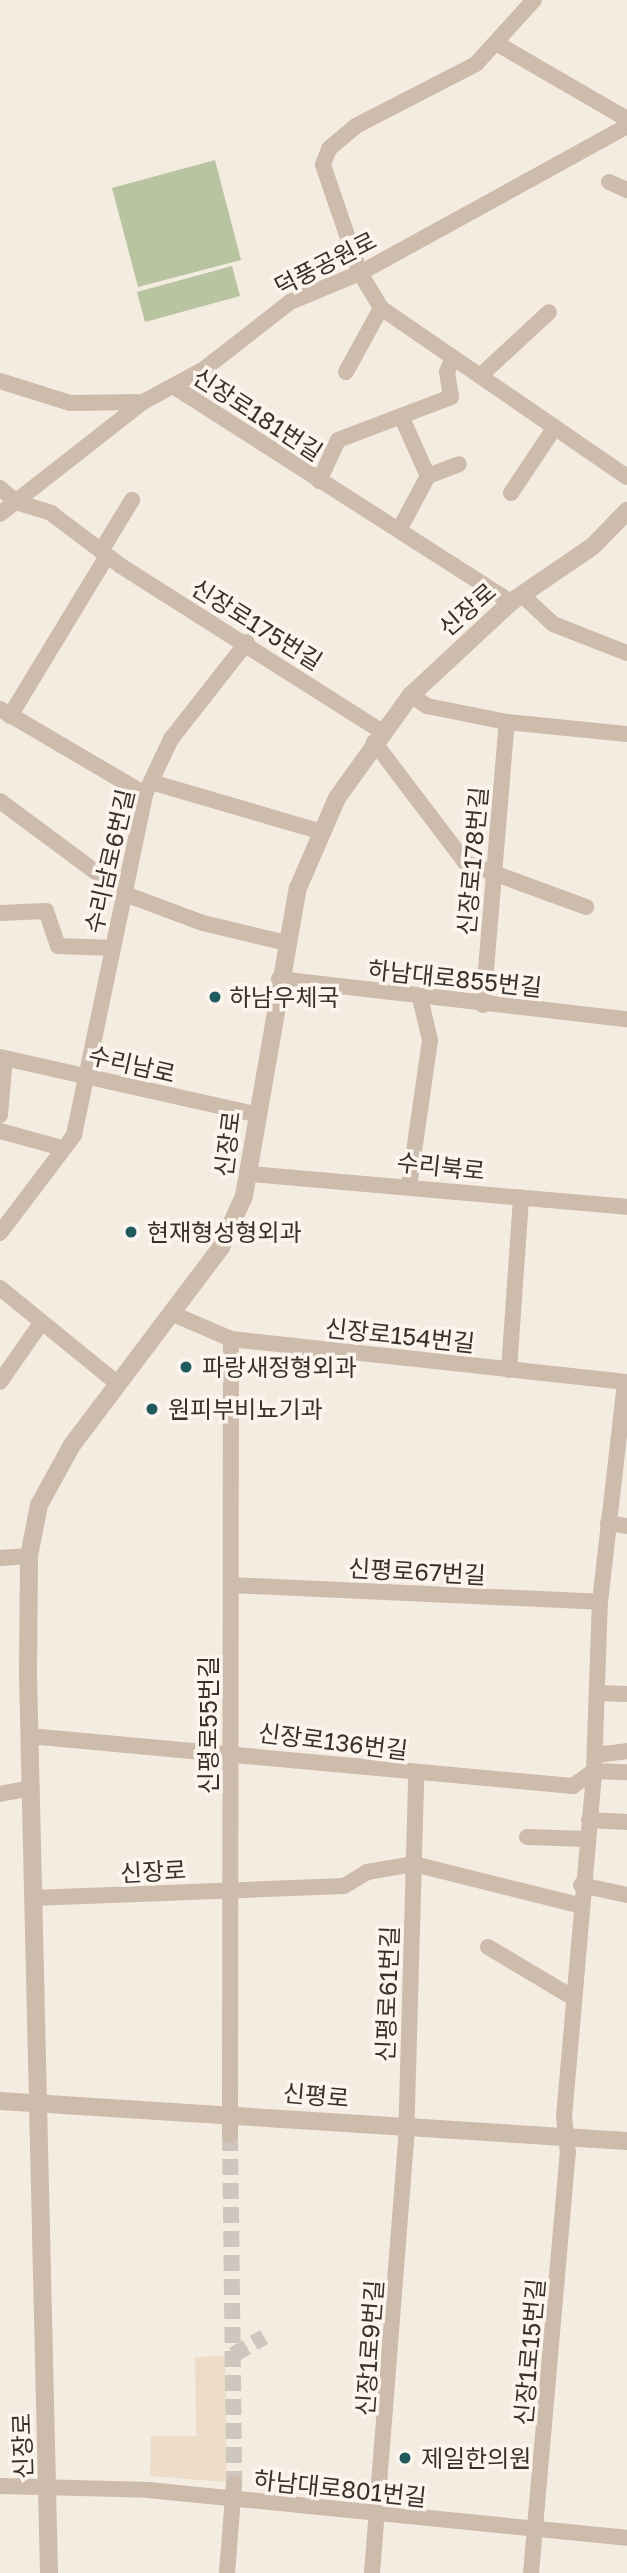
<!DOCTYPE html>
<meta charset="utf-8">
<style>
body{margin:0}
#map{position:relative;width:627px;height:2573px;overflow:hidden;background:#f4ebe1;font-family:"Golos Text","Noto Sans KR",sans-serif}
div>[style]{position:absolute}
.green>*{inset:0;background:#b8c4a0}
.plaza>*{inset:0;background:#ecdcc8}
.minor-tunnel>*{height:16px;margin-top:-8px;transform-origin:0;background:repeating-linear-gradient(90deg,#cfc6bd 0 16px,transparent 0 24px)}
.minor>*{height:16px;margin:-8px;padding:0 8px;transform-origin:8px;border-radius:8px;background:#cdbbac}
.tertiary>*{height:18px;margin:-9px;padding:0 9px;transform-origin:9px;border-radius:9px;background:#cdbbac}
.dots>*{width:19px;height:19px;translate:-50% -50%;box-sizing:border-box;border:4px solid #fbf5ee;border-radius:50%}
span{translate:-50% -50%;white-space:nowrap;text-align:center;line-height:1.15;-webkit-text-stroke:7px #fbf5ee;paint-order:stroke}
.street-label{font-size:24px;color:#3b302b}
.poi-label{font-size:24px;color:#3b302b}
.left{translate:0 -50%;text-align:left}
</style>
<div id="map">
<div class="green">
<i style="clip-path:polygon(215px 160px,241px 260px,138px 287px,112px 188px)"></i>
<i style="clip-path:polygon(232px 266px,240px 296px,145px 322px,137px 292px)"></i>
</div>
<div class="plaza">
<i style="clip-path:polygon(225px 2356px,227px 2482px,150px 2476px,151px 2436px,196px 2436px,195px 2357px)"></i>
</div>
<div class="minor-tunnel">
<i style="left:230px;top:2135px;width:349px;rotate:89.3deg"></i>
<i style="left:233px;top:2355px;width:36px;rotate:-30deg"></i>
</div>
<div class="minor">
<i style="left:534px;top:0;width:86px;rotate:132.2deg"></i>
<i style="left:476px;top:64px;width:135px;rotate:152.7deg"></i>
<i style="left:356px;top:126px;width:35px;rotate:140deg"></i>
<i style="left:329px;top:149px;width:17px;rotate:111deg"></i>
<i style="left:323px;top:165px;width:114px;rotate:71.1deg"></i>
<i style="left:360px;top:273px;width:41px;rotate:59deg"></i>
<i style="left:381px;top:308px;width:298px;rotate:34.5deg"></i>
<i style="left:496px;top:43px;width:151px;rotate:30.1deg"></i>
<i style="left:609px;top:182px;width:20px;rotate:24deg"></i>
<i style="left:346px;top:372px;width:73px;rotate:-61.3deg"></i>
<i style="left:480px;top:376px;width:94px;rotate:-42.8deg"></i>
<i style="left:0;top:381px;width:73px;rotate:17.4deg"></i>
<i style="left:70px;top:403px;width:73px;rotate:-0.8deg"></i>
<i style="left:143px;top:402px;width:69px;rotate:-28.4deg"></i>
<i style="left:204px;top:369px;width:109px;rotate:-37.9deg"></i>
<i style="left:290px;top:302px;width:76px;rotate:-22.5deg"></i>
<i style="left:360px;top:273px;width:305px;rotate:-28.8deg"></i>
<i style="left:173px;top:386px;width:401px;rotate:32.6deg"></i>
<i style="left:401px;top:416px;width:66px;rotate:65.8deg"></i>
<i style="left:319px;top:481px;width:45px;rotate:-65.1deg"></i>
<i style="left:338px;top:440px;width:121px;rotate:-20.8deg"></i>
<i style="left:451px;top:397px;width:25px;rotate:-99deg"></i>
<i style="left:447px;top:372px;width:16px;rotate:-68deg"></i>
<i style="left:0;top:488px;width:21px;rotate:41deg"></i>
<i style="left:16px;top:502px;width:37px;rotate:17deg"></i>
<i style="left:51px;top:513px;width:88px;rotate:37.1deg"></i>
<i style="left:121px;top:566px;width:308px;rotate:32.4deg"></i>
<i style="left:511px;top:493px;width:79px;rotate:-56.3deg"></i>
<i style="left:0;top:514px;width:182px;rotate:-38.1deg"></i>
<i style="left:399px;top:530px;width:61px;rotate:-61.8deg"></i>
<i style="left:428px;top:476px;width:33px;rotate:-21deg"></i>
<i style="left:101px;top:551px;width:60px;rotate:-58.7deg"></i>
<i style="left:522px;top:595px;width:42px;rotate:43.1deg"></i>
<i style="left:553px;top:624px;width:79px;rotate:21.4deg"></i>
<i style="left:411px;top:695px;width:19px;rotate:35deg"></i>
<i style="left:427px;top:706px;width:82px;rotate:11.3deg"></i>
<i style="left:507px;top:722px;width:121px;rotate:5.7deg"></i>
<i style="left:0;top:709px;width:168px;rotate:30.4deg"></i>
<i style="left:10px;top:716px;width:187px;rotate:-58.8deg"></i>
<i style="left:374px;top:742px;width:152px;rotate:52.8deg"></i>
<i style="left:466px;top:863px;width:128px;rotate:20.1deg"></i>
<i style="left:151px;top:782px;width:175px;rotate:16.3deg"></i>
<i style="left:0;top:801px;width:156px;rotate:36.6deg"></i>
<i style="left:125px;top:894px;width:83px;rotate:20.4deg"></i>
<i style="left:203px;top:923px;width:85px;rotate:13.5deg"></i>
<i style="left:0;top:913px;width:46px;rotate:-2.5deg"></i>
<i style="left:46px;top:911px;width:37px;rotate:71deg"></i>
<i style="left:58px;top:946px;width:54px;rotate:2.1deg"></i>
<i style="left:279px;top:979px;width:350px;rotate:6.6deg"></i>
<i style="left:483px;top:1005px;width:284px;rotate:-85.2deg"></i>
<i style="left:0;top:1057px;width:260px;rotate:12.6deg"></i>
<i style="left:0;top:1115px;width:57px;rotate:-85deg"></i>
<i style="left:0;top:1131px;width:64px;rotate:15.3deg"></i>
<i style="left:251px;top:1174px;width:377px;rotate:5deg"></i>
<i style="left:409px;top:1186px;width:148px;rotate:-81.8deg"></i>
<i style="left:430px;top:1040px;width:43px;rotate:-103.4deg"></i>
<i style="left:0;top:1233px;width:123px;rotate:-52.9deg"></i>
<i style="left:74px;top:1135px;width:348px;rotate:-78.2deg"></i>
<i style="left:145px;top:794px;width:61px;rotate:-64.7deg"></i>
<i style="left:171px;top:739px;width:123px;rotate:-51.9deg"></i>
<i style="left:0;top:1288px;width:152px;rotate:39.1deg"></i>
<i style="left:173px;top:1314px;width:63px;rotate:23.3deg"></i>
<i style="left:231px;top:1339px;width:398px;rotate:6.2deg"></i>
<i style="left:509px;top:1370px;width:173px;rotate:-86deg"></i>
<i style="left:0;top:1382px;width:72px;rotate:-55.2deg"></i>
<i style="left:608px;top:1523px;width:19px;rotate:9deg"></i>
<i style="left:0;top:1558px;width:29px;rotate:-4deg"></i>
<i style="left:231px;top:1585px;width:369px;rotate:2.6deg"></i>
<i style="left:598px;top:1693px;width:29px;rotate:2deg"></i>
<i style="left:29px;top:1736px;width:546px;rotate:5.25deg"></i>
<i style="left:573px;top:1786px;width:26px;rotate:-36deg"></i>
<i style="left:594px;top:1771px;width:33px;rotate:2deg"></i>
<i style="left:595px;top:1755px;width:32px;rotate:-7deg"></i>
<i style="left:0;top:1794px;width:32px;rotate:-11deg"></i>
<i style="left:589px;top:1820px;width:38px;rotate:3deg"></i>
<i style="left:527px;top:1837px;width:60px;rotate:1.9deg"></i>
<i style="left:581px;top:1885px;width:47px;rotate:12.3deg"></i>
<i style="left:33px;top:1898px;width:311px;rotate:-2.2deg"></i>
<i style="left:344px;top:1886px;width:27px;rotate:-31deg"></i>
<i style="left:367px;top:1872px;width:48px;rotate:-9.7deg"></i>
<i style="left:414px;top:1864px;width:170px;rotate:14deg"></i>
<i style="left:488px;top:1947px;width:98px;rotate:30.8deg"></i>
<i style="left:230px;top:2135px;width:796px;rotate:-89.93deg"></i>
<i style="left:0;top:2486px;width:148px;rotate:1.5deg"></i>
<i style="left:148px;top:2490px;width:481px;rotate:5.7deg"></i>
<i style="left:227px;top:2573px;width:89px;rotate:-85.5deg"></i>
<i style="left:372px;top:2573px;width:431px;rotate:-85.5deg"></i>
<i style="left:406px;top:2143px;width:368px;rotate:-88.4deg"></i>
<i style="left:531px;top:2573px;width:421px;rotate:-85deg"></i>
<i style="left:568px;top:2154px;width:37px;rotate:-96deg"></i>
<i style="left:564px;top:2117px;width:347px;rotate:-85deg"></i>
<i style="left:594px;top:1771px;width:169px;rotate:-88deg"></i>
<i style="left:600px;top:1602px;width:220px;rotate:-83.5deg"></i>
</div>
<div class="tertiary">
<i style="left:0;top:2101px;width:628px;rotate:3.65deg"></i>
<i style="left:49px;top:2573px;width:901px;rotate:-91.34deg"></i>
<i style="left:28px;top:1672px;width:116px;rotate:-89.5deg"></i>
<i style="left:29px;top:1556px;width:52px;rotate:-78.9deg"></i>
<i style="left:39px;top:1505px;width:68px;rotate:-61.2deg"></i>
<i style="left:72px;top:1445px;width:248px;rotate:-53deg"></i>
<i style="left:221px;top:1247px;width:56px;rotate:-65.7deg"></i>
<i style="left:244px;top:1196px;width:313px;rotate:-80.1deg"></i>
<i style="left:298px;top:888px;width:98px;rotate:-66.6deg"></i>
<i style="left:337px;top:798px;width:127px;rotate:-54.3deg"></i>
<i style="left:411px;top:695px;width:137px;rotate:-42.9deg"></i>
<i style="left:511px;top:602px;width:99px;rotate:-34.3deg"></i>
<i style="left:593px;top:546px;width:49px;rotate:-45.8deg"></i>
</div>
<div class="dots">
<i style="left:215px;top:997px;background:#1f5a5e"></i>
<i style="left:131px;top:1232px;background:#1f5a5e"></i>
<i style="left:186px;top:1367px;background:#1f5a5e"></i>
<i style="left:152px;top:1409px;background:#1f5a5e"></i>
<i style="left:405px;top:2458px;background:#1f5a5e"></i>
</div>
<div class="street-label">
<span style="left:325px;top:263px;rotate:-27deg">덕풍공원로</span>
<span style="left:258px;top:414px;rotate:33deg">신장로181번길</span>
<span style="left:467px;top:609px;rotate:-41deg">신장로</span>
<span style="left:257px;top:624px;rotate:32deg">신장로175번길</span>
<span style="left:109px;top:861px;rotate:-77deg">수리남로6번길</span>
<span style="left:472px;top:861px;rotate:-85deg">신장로178번길</span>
<span style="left:455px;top:978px;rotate:6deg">하남대로855번길</span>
<span style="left:132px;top:1064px;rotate:13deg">수리남로</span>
<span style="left:227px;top:1144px;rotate:-83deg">신장로</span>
<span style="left:441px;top:1166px;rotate:6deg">수리북로</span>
<span style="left:400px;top:1335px;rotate:6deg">신장로154번길</span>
<span style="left:417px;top:1571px;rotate:3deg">신평로67번길</span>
<span style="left:208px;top:1725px;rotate:-90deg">신평로55번길</span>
<span style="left:333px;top:1741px;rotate:7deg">신장로136번길</span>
<span style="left:153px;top:1871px;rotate:-3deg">신장로</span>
<span style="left:387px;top:1994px;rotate:-88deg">신평로61번길</span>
<span style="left:316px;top:2095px;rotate:5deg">신평로</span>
<span style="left:369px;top:2348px;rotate:-86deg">신장1로9번길</span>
<span style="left:529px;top:2352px;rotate:-85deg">신장1로15번길</span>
<span style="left:22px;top:2446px;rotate:-92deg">신장로</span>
<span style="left:340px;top:2488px;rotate:6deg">하남대로801번길</span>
</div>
<div class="poi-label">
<span class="left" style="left:229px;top:997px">하남우체국</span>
<span class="left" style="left:147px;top:1232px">현재형성형외과</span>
<span class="left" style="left:202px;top:1367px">파랑새정형외과</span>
<span class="left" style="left:168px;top:1409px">원피부비뇨기과</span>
<span class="left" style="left:421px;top:2458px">제일한의원</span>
</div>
</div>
